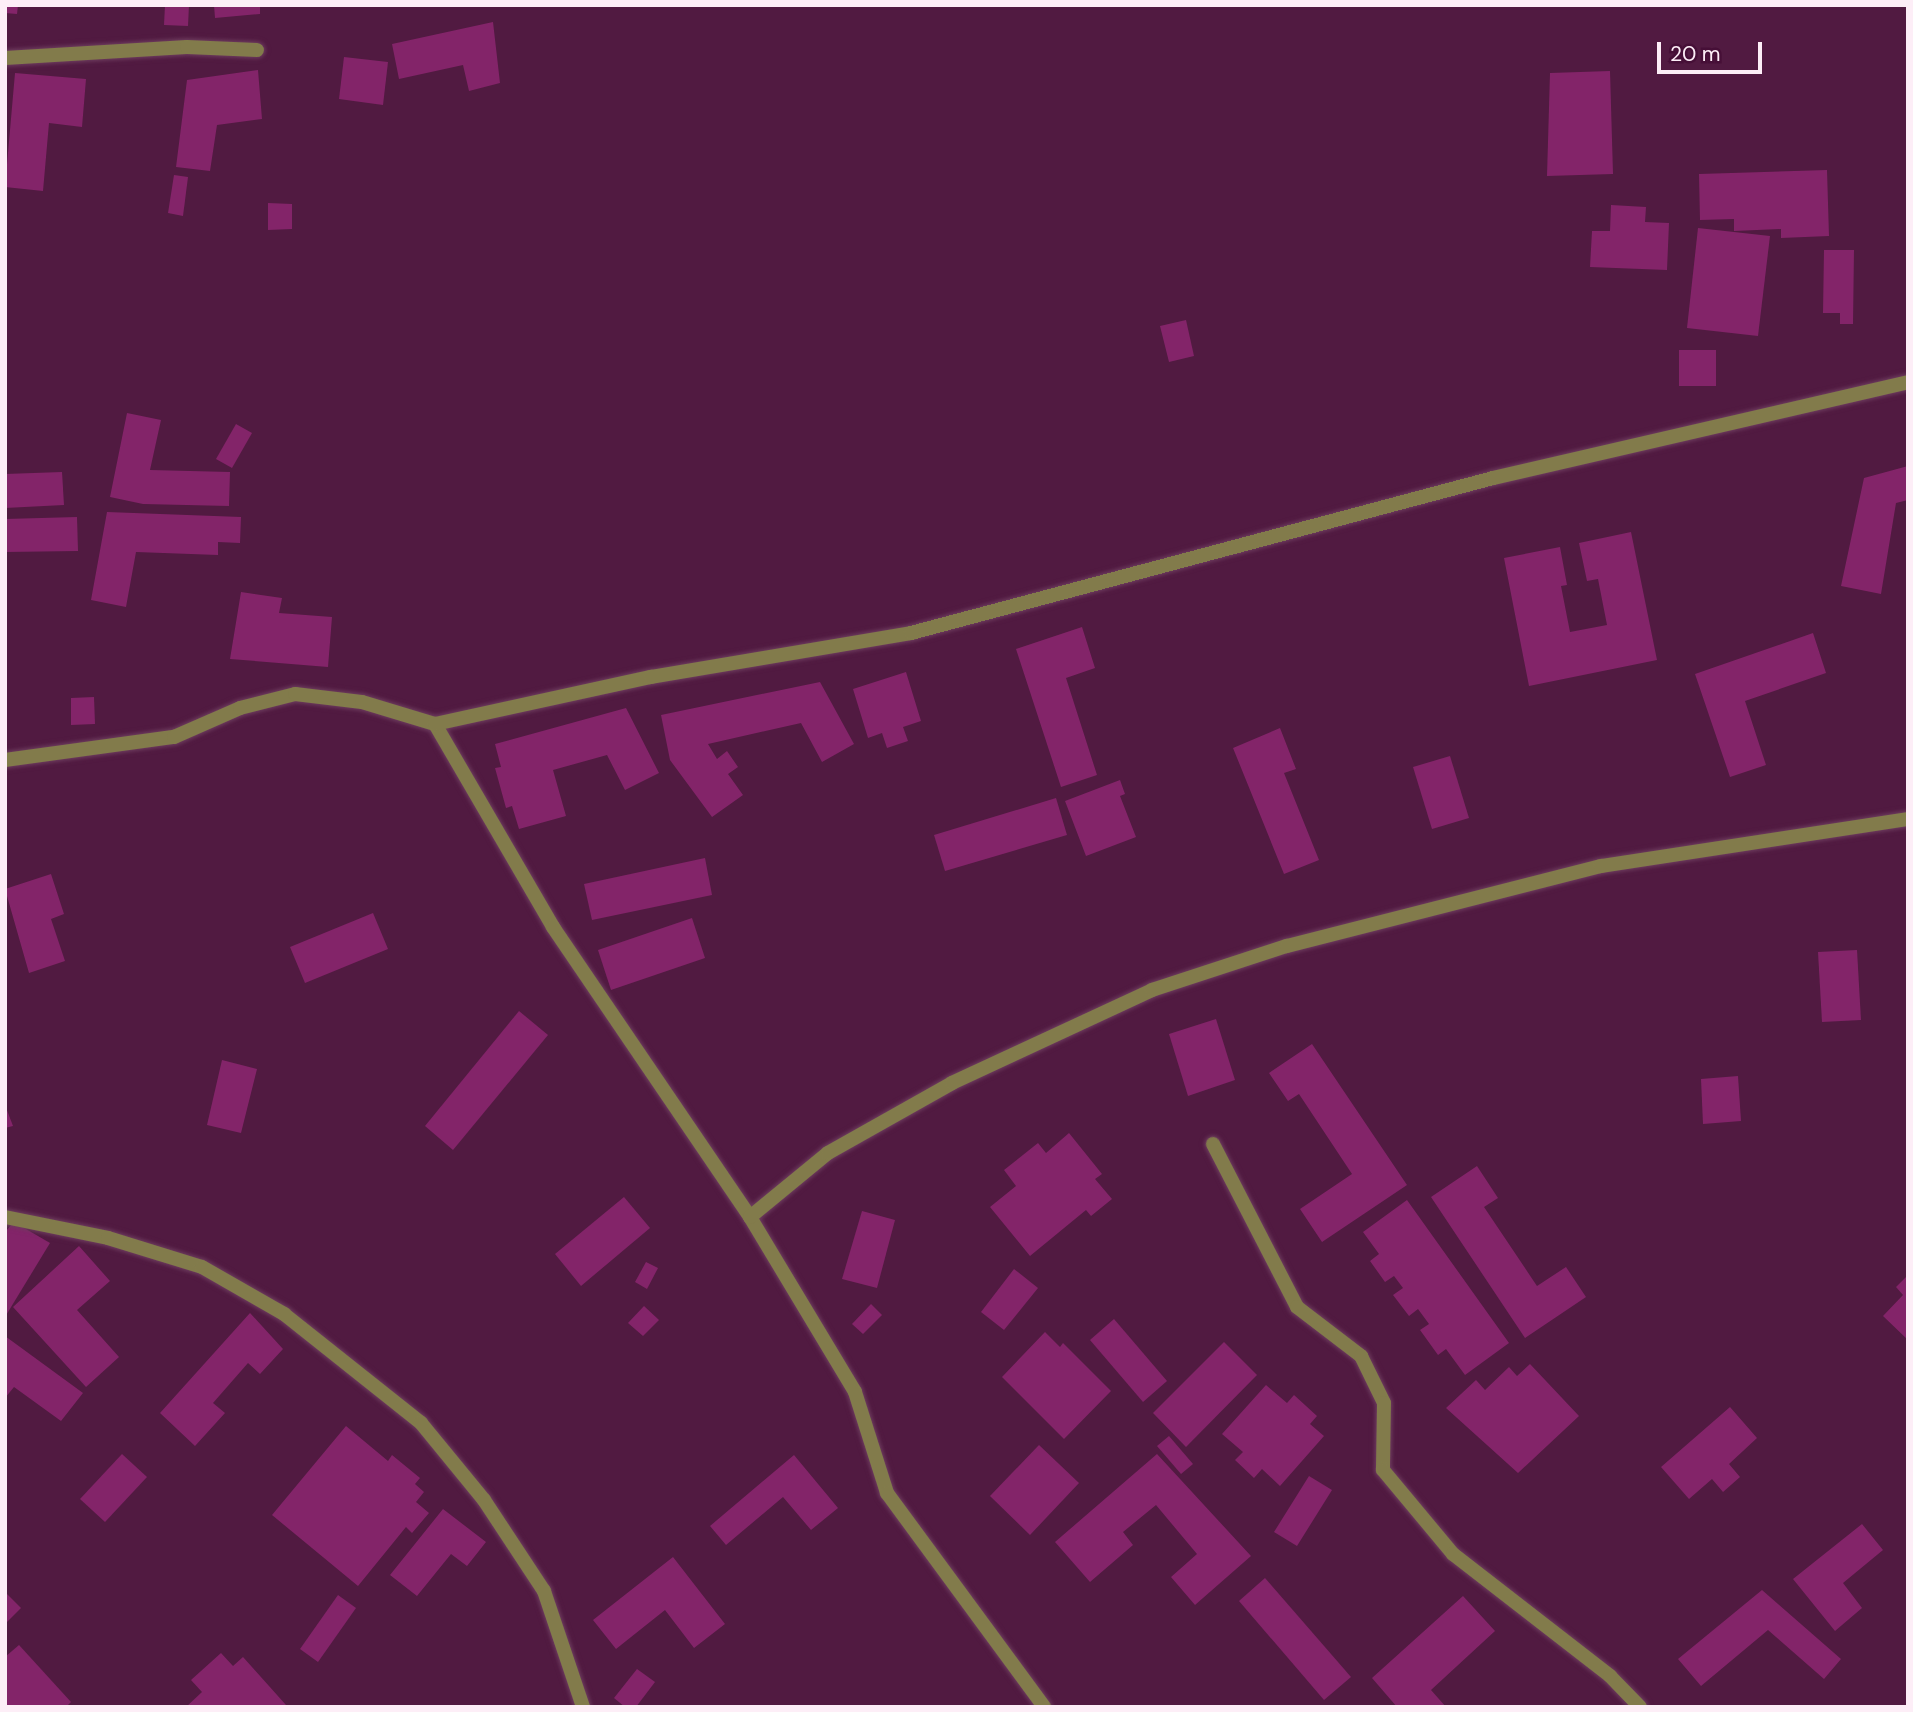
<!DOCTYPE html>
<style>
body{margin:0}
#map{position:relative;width:1913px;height:1712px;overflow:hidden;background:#511a41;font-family:"DM Sans",sans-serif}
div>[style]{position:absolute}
.building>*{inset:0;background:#832469}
.roads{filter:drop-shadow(0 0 2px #6d3c5e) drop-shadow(0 0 2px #6d3c5e)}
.minor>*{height:14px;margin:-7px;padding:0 7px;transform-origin:7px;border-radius:7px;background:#827b4b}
span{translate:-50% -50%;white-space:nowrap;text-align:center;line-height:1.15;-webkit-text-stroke:5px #460f37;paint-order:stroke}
.frame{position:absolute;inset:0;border:7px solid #fdeef7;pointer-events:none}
.scale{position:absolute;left:1657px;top:42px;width:105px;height:32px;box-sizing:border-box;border:4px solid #fdeef7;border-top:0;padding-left:9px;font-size:21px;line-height:24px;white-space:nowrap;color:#fdeef7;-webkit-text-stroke:5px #460f37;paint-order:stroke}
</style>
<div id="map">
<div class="building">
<i style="clip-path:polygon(5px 5px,18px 5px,17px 14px,5px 13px)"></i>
<i style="clip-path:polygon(165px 5px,189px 5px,188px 26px,164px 25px)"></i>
<i style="clip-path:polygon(214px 5px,260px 5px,260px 14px,215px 18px)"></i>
<i style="clip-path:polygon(493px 22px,500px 83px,469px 91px,463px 65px,399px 79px,392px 44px)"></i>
<i style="clip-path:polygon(344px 57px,388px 62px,383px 105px,339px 99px)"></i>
<i style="clip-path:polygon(258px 70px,262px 119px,217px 125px,210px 171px,176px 167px,187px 80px)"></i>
<i style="clip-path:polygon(1610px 71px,1613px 174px,1547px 176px,1550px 73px)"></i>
<i style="clip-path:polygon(15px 73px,86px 79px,82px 127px,49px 123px,43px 191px,5px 187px)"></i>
<i style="clip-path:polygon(1827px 170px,1829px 236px,1781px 238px,1781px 229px,1734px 231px,1734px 219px,1700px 220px,1699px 174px)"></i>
<i style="clip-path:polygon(174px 175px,188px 177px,183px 216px,168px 213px)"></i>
<i style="clip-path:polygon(268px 203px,292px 204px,292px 229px,268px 230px)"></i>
<i style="clip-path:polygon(1611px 205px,1646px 207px,1645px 222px,1669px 223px,1667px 270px,1590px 267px,1592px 231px,1610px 231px)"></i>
<i style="clip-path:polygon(1698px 228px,1770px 236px,1758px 336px,1687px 328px)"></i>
<i style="clip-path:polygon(1824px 250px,1854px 250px,1853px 324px,1840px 324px,1840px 313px,1823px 313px)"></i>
<i style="clip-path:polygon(1186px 320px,1194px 356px,1169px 362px,1160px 326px)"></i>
<i style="clip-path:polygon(1679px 350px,1716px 350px,1716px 386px,1679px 386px)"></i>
<i style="clip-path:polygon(127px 413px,161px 420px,150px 470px,230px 472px,229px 506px,143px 504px,110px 497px)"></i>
<i style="clip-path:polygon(236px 424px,252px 433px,232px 468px,216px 459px)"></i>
<i style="clip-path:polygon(1908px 466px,1908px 500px,1896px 503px,1881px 594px,1841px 586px,1864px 478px)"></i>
<i style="clip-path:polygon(62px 472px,64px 505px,5px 508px,5px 474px)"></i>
<i style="clip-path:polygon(107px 512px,241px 517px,240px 543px,218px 542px,218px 555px,136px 552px,126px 607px,91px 600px)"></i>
<i style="clip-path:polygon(77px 517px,78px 551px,5px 552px,5px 519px)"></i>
<i style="clip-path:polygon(1631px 532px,1657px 660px,1529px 686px,1504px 558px,1560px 547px,1567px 585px,1561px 586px,1570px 632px,1607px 625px,1598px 579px,1587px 581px,1579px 543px)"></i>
<i style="clip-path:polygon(241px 592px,282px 598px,279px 613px,332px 617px,328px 667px,230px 659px)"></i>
<i style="clip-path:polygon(1082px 627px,1095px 668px,1066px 678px,1097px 775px,1061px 787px,1016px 649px)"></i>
<i style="clip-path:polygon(1813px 633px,1826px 673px,1745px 701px,1766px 765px,1730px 777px,1695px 674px)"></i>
<i style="clip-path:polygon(906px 672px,921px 721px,903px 727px,908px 741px,887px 748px,882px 733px,868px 738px,853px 689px)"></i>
<i style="clip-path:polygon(820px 682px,854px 744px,822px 762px,801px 723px,708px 744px,717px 759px,727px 751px,738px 767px,728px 774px,743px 795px,712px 817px,670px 760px,661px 715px)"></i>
<i style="clip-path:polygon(94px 697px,95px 724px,71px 725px,71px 698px)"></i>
<i style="clip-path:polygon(626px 708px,659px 773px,625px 790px,607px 755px,553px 770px,566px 816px,519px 829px,512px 806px,506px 808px,495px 768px,501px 767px,495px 744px)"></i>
<i style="clip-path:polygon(1280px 728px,1296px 769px,1284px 773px,1319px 860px,1284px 874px,1233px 748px)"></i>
<i style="clip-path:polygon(1450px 756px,1469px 818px,1432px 829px,1413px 767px)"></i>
<i style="clip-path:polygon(1120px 780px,1125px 794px,1120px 796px,1136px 837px,1086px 856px,1065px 801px)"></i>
<i style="clip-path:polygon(1056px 798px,1067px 835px,945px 871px,934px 835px)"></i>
<i style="clip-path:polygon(705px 858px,712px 895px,592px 920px,584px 884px)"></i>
<i style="clip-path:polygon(51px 874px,64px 914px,51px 919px,65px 961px,29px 973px,5px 889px)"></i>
<i style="clip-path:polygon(373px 913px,388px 949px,305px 983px,290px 947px)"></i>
<i style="clip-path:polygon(692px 918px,705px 958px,611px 990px,598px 950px)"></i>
<i style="clip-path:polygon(1857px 950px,1861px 1020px,1822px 1022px,1818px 952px)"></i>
<i style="clip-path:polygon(519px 1011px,548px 1035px,453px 1150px,425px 1126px)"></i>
<i style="clip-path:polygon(1216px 1019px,1235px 1080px,1188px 1096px,1169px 1034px)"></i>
<i style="clip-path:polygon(1312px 1044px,1407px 1185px,1322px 1242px,1300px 1209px,1352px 1174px,1299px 1094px,1288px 1101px,1269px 1073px)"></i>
<i style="clip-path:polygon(222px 1060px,257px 1069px,241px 1133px,207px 1125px)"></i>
<i style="clip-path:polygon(1738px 1076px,1741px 1121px,1703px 1124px,1701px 1079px)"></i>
<i style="clip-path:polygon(5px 1105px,13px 1126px,5px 1128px)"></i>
<i style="clip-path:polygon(1069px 1133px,1102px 1174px,1095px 1179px,1112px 1199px,1091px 1216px,1086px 1210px,1030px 1256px,990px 1207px,1016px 1186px,1004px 1170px,1038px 1143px,1046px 1153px)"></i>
<i style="clip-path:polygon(1477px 1166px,1498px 1198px,1484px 1207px,1537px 1286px,1566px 1267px,1586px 1297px,1525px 1338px,1431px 1197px)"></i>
<i style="clip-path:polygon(624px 1197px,650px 1228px,581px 1286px,555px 1254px)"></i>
<i style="clip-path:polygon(1407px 1200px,1509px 1343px,1465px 1375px,1446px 1349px,1438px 1355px,1420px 1330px,1429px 1324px,1418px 1309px,1409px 1316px,1393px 1295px,1403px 1288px,1394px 1276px,1385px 1282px,1370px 1261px,1379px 1254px,1363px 1232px)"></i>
<i style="clip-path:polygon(862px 1211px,895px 1220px,877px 1288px,842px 1279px)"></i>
<i style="clip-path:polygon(14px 1222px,50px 1243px,5px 1317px,5px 1232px)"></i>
<i style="clip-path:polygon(79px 1246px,110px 1281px,77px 1310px,119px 1357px,86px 1387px,13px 1307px)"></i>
<i style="clip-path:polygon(646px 1262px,658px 1268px,647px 1289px,635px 1282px)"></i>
<i style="clip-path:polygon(1014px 1269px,1038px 1288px,1004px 1330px,981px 1312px)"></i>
<i style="clip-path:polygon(1908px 1275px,1908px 1340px,1883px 1316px,1903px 1295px,1896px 1287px)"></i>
<i style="clip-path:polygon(871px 1304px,882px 1315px,863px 1334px,852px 1324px)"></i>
<i style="clip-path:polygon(644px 1306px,659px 1320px,643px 1336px,628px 1323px)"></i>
<i style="clip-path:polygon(250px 1313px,283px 1349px,260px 1374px,248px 1363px,213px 1403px,225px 1413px,195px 1446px,160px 1413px)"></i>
<i style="clip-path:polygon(1114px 1319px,1167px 1381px,1143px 1402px,1090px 1340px)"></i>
<i style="clip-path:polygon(1045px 1332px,1060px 1347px,1063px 1343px,1111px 1391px,1064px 1439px,1002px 1377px)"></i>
<i style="clip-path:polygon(5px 1336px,83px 1393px,61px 1421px,14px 1387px,5px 1398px)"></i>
<i style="clip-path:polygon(1224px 1342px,1257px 1375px,1186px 1447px,1153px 1413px)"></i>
<i style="clip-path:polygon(1530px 1364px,1579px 1416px,1518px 1473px,1446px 1408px,1476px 1380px,1485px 1390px,1509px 1367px,1517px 1376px)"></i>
<i style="clip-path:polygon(1266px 1385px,1287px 1403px,1294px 1395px,1317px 1416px,1310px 1424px,1324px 1436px,1280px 1486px,1262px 1469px,1254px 1478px,1235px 1460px,1243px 1452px,1222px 1434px)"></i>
<i style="clip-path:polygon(1730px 1407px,1757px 1438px,1729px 1464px,1740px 1477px,1723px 1492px,1712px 1479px,1689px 1499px,1661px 1467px)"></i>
<i style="clip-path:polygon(346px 1426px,388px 1461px,392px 1455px,420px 1478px,415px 1484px,424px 1492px,416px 1502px,429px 1513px,412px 1533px,406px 1527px,358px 1586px,272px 1515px)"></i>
<i style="clip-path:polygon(1169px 1436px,1193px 1464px,1181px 1474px,1157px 1446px)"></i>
<i style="clip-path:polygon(1039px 1445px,1079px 1483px,1030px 1535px,990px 1496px)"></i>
<i style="clip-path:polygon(122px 1454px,147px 1477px,105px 1522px,80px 1499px)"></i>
<i style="clip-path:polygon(1157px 1454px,1251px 1556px,1195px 1605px,1171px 1577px,1197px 1554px,1156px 1505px,1123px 1532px,1133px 1545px,1090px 1582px,1055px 1542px)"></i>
<i style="clip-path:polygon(794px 1455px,838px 1508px,811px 1530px,783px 1497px,726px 1545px,710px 1526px)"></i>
<i style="clip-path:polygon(1309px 1476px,1332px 1490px,1297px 1546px,1274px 1532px)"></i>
<i style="clip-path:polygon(443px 1509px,486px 1542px,467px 1566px,451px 1554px,417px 1596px,390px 1575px)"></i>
<i style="clip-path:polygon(1862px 1524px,1883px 1550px,1843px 1583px,1862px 1608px,1835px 1631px,1793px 1579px)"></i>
<i style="clip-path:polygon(673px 1557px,725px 1624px,694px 1648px,665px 1610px,616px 1649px,593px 1620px)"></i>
<i style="clip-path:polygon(1265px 1578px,1351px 1677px,1324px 1700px,1239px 1601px)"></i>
<i style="clip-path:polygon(1762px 1590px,1841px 1659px,1824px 1679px,1768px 1630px,1701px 1686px,1678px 1659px)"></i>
<i style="clip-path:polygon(5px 1592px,21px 1608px,5px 1624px)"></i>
<i style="clip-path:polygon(338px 1595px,356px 1608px,318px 1662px,300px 1649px)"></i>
<i style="clip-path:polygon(1463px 1596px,1495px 1631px,1431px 1690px,1446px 1707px,1397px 1707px,1372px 1678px)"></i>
<i style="clip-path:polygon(19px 1645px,71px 1702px,66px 1707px,5px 1707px,5px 1657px)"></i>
<i style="clip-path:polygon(221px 1653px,233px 1666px,243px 1657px,286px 1705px,186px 1707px,202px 1692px,191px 1680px)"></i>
<i style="clip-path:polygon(637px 1669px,655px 1682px,636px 1707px,625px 1707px,614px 1698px)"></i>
</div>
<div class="roads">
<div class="minor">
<i style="left:5px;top:58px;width:182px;rotate:-3.5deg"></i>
<i style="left:187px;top:47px;width:70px;rotate:2.5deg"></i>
<i style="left:435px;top:724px;width:235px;rotate:59.8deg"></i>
<i style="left:553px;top:927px;width:351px;rotate:55.8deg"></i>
<i style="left:750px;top:1217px;width:204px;rotate:59deg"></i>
<i style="left:855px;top:1392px;width:106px;rotate:72.4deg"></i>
<i style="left:887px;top:1493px;width:265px;rotate:53.7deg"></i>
<i style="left:5px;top:760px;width:171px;rotate:-7.8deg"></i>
<i style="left:174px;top:737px;width:72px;rotate:-23.7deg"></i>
<i style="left:240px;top:708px;width:57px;rotate:-14.3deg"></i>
<i style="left:295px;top:694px;width:67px;rotate:6.8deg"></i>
<i style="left:362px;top:702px;width:76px;rotate:16.8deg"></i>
<i style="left:435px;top:724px;width:221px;rotate:-12.3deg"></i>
<i style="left:651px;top:677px;width:264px;rotate:-9.6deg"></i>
<i style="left:911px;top:633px;width:602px;rotate:-14.91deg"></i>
<i style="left:1493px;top:478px;width:426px;rotate:-13deg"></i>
<i style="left:1213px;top:1144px;width:183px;rotate:62.7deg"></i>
<i style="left:1297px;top:1307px;width:81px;rotate:37.4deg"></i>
<i style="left:1361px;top:1356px;width:52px;rotate:63.9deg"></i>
<i style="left:1384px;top:1403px;width:67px;rotate:90.9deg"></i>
<i style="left:1383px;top:1470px;width:109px;rotate:50.2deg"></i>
<i style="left:1453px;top:1554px;width:199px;rotate:37.8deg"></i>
<i style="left:1610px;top:1676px;width:43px;rotate:45.9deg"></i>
<i style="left:5px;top:1217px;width:105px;rotate:11.5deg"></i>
<i style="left:108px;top:1238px;width:98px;rotate:17.1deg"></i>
<i style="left:202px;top:1267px;width:95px;rotate:29.8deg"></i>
<i style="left:284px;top:1314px;width:175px;rotate:38.5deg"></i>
<i style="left:421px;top:1423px;width:99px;rotate:50.7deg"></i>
<i style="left:484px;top:1500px;width:109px;rotate:56.6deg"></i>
<i style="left:544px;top:1591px;width:122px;rotate:71.4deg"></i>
<i style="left:750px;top:1217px;width:101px;rotate:-39.4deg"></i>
<i style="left:828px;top:1153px;width:142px;rotate:-29.4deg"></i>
<i style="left:952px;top:1083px;width:221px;rotate:-24.9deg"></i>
<i style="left:1152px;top:990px;width:142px;rotate:-18.1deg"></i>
<i style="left:1287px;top:946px;width:324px;rotate:-14.3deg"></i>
<i style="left:1601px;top:866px;width:311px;rotate:-8.7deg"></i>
</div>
</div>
<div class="frame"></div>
<div class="scale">20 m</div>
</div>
